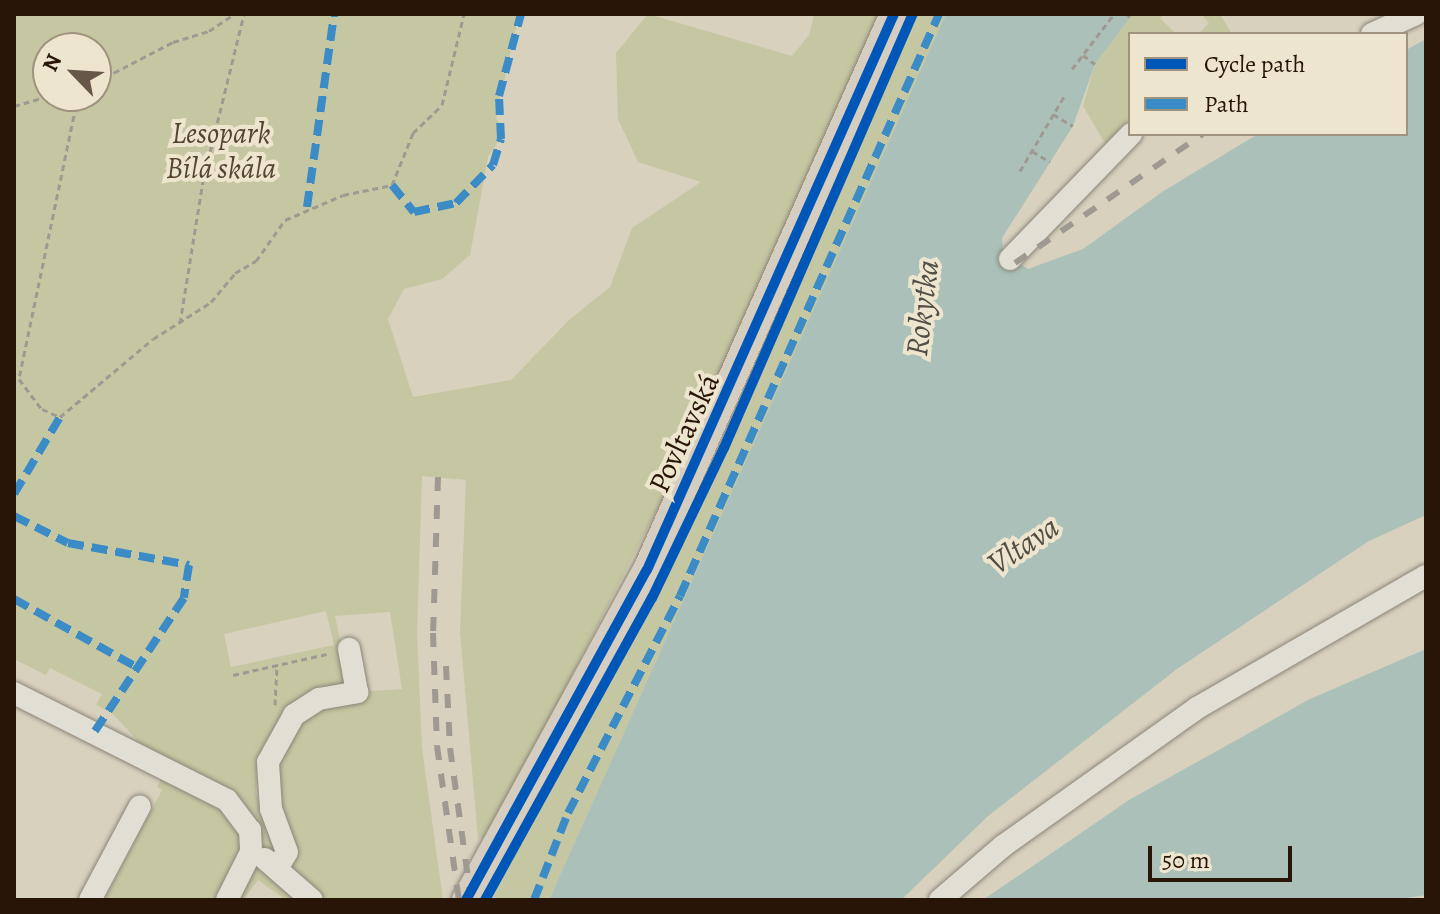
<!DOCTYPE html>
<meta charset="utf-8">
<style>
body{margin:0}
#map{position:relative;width:1440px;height:914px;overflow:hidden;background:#d8d1be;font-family:Alegreya,serif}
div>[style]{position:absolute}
.green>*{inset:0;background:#c5c7a2}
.water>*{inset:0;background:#aac0b8}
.path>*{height:3px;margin-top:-1.5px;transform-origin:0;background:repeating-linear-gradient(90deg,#9f9a91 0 6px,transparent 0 10px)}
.roads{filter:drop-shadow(0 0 2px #8b8578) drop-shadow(0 0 2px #8b8578)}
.minor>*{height:22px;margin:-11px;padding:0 11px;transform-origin:11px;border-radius:11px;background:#e1ded4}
.major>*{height:28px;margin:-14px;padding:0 14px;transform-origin:14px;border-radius:14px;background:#d5cec0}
.rail>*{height:6px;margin-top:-3px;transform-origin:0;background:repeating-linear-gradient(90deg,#9f9a91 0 14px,transparent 0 28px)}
.quiet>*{height:8px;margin-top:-4px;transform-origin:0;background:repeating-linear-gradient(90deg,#3b8bc6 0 16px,transparent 0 24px)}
.cycleway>*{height:10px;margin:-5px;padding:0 5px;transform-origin:5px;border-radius:5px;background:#0057b8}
span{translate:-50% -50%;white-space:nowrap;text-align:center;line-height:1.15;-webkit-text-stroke:8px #ede5ce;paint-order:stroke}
.park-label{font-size:30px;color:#53482f;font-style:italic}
.street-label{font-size:30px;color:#291508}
.water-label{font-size:32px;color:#504e45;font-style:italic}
.frame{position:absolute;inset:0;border:16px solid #291508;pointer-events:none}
.legend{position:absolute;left:1128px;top:32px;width:280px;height:104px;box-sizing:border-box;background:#ede5ce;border:2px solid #9f927f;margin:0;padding:10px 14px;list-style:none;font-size:24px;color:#291508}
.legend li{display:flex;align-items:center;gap:16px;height:40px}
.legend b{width:40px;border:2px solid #9f927f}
.north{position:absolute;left:32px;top:32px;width:80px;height:80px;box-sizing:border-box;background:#ede5ce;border:2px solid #9f927f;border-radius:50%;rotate:295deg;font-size:22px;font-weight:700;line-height:32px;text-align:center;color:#291508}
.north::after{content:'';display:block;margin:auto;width:28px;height:36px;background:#665748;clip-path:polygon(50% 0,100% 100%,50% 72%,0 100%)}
.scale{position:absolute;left:1148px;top:846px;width:144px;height:36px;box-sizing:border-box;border:4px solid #291508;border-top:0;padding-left:10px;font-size:24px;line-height:28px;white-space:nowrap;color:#291508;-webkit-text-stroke:6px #ede5ce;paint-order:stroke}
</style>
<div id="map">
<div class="green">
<i style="clip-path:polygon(evenodd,14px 14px,519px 14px,496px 118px,505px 131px,488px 157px,470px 255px,442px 279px,404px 289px,388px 319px,413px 397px,511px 380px,569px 320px,610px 287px,632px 228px,701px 182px,638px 162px,618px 119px,616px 53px,648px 14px,792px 56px,809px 35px,814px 14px,878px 14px,730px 367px,491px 833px,478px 839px,460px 632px,466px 480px,422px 476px,417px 633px,422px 748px,443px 900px,320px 900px,283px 862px,257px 768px,256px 793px,274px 848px,266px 854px,258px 849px,257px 830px,246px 805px,147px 751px,113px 714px,96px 705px,102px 694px,50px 668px,46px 675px,14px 659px,14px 14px,48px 48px,96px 48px,96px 96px,48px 96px,48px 48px,14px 14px,326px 611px,334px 645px,231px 667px,224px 634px,326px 611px,14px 14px,390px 612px,402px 689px,357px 692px,350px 687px,335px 616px,390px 612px)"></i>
<i style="clip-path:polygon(916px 14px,946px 14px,549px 900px,487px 900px,651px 603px,734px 431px)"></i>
<i style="clip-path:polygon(1133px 14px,1163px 14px,1160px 18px,1176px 34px,1130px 34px,1130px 125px,1106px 145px,1083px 106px,1095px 64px)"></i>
<i style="clip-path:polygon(1201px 14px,1220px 14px,1232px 34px,1198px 34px,1209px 23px)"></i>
<i style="clip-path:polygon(162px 777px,224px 809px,238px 825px,241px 850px,216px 900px,104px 900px,162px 790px,157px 787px)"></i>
<i style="clip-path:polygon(254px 865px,274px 869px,299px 900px,286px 900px,258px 880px,243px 900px,235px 900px)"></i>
</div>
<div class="water">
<i style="clip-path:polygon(946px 14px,1133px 14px,1095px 64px,1073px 126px,1002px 238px,1003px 251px,1028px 269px,1083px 249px,1162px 192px,1258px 134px,1406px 134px,1406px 50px,1426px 39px,1426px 515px,1369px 541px,1177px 669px,988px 816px,901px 900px,549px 900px)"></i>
<i style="clip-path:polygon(1426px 649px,1426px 895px,1393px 900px,983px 900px,1129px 800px,1310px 699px)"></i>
</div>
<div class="path">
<i style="left:1127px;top:14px;width:4px;rotate:45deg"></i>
<i style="left:1083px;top:55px;width:15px;rotate:37deg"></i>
<i style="left:1072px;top:69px;width:69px;rotate:-52.6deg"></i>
<i style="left:96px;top:82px;width:87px;rotate:-27.5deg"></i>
<i style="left:173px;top:42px;width:38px;rotate:-17deg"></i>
<i style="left:209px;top:31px;width:30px;rotate:-34deg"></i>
<i style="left:78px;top:96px;width:289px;rotate:101.8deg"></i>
<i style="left:19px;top:379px;width:38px;rotate:53deg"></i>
<i style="left:42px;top:409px;width:20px;rotate:24deg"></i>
<i style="left:60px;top:417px;width:121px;rotate:-40deg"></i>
<i style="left:153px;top:339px;width:69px;rotate:-32.5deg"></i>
<i style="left:211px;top:302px;width:38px;rotate:-50deg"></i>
<i style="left:235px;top:273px;width:24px;rotate:-30deg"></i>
<i style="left:256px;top:261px;width:50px;rotate:-54.7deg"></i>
<i style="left:285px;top:220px;width:63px;rotate:-23.3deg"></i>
<i style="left:343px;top:195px;width:50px;rotate:-11.5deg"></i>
<i style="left:392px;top:185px;width:56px;rotate:-68deg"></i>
<i style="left:413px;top:133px;width:40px;rotate:-44deg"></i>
<i style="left:442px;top:105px;width:94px;rotate:-76.4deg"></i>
<i style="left:14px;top:106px;width:37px;rotate:-16deg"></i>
<i style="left:1053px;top:114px;width:23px;rotate:31deg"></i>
<i style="left:1032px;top:151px;width:21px;rotate:31deg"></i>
<i style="left:1020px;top:171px;width:88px;rotate:-59.4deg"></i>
<i style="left:180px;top:323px;width:144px;rotate:-80.8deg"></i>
<i style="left:203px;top:181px;width:172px;rotate:-76.2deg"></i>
<i style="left:233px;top:675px;width:96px;rotate:-12.6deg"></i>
<i style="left:275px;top:705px;width:40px;rotate:-87.1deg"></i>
</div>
<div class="roads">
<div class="minor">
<i style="left:1372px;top:34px;width:48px;rotate:-24.4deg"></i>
<i style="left:1010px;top:259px;width:174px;rotate:-45.9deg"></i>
<i style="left:14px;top:693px;width:238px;rotate:26.7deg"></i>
<i style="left:227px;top:800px;width:38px;rotate:53deg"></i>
<i style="left:250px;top:830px;width:22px;rotate:87deg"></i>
<i style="left:251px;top:852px;width:54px;rotate:116.6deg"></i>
<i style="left:265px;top:859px;width:62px;rotate:41.1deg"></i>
<i style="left:278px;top:867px;width:17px;rotate:-59deg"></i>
<i style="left:287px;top:852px;width:46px;rotate:-110.4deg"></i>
<i style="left:271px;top:809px;width:47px;rotate:-93.7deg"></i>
<i style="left:268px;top:762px;width:54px;rotate:-61deg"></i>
<i style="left:294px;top:715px;width:30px;rotate:-33deg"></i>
<i style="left:319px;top:699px;width:39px;rotate:-10deg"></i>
<i style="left:357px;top:692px;width:44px;rotate:-100.5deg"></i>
<i style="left:90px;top:900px;width:106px;rotate:-62deg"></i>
<i style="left:940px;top:900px;width:83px;rotate:-40.6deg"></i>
<i style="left:1003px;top:846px;width:238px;rotate:-35.4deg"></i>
<i style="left:1197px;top:708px;width:264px;rotate:-30deg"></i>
</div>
<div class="major">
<i style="left:466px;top:900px;width:376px;rotate:-61.3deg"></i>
<i style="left:647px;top:570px;width:608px;rotate:-66.05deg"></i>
</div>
</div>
<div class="rail">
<i style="left:1015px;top:263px;width:228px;rotate:-34.5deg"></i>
<i style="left:438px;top:477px;width:156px;rotate:91.8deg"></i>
<i style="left:433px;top:633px;width:113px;rotate:88deg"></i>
<i style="left:437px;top:746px;width:156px;rotate:81.9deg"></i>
<i style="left:446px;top:666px;width:82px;rotate:87.2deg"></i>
<i style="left:450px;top:748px;width:146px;rotate:82.1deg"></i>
</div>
<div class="quiet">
<i style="left:392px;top:185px;width:35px;rotate:51deg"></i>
<i style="left:414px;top:212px;width:43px;rotate:-12.1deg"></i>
<i style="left:456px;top:203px;width:53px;rotate:-45.8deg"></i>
<i style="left:493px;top:165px;width:27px;rotate:-73deg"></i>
<i style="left:501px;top:139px;width:43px;rotate:-92.7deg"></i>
<i style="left:499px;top:96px;width:85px;rotate:-75deg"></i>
<i style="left:307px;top:207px;width:195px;rotate:-82deg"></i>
<i style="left:14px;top:494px;width:90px;rotate:-59.1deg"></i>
<i style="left:14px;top:516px;width:60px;rotate:26.6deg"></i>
<i style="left:68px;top:543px;width:123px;rotate:10.3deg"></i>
<i style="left:189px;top:565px;width:33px;rotate:99deg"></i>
<i style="left:184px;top:598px;width:164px;rotate:123.8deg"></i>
<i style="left:14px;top:599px;width:140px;rotate:29.1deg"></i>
<i style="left:534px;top:900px;width:93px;rotate:-68.7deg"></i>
<i style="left:568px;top:813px;width:244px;rotate:-62.7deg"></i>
<i style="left:680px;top:596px;width:637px;rotate:-66.01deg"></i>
</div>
<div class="cycleway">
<i style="left:466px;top:900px;width:376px;rotate:-61.3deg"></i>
<i style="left:647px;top:570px;width:608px;rotate:-66.05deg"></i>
<i style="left:485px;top:900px;width:345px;rotate:-61.1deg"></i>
<i style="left:652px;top:598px;width:166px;rotate:-64.4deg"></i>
<i style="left:724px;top:448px;width:473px;rotate:-66.5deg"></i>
</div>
<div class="park-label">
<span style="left:221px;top:150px">Lesopark<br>Bílá skála</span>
</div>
<div class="street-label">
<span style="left:684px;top:433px;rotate:-65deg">Povltavská</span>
</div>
<div class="water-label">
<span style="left:922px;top:308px;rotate:-83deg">Rokytka</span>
<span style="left:1023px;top:545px;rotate:-34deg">Vltava</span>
</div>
<div class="frame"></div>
<ul class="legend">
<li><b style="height:10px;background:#0057b8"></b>Cycle path</li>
<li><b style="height:10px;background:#3b8bc6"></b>Path</li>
</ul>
<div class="north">N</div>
<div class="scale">50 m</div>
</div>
